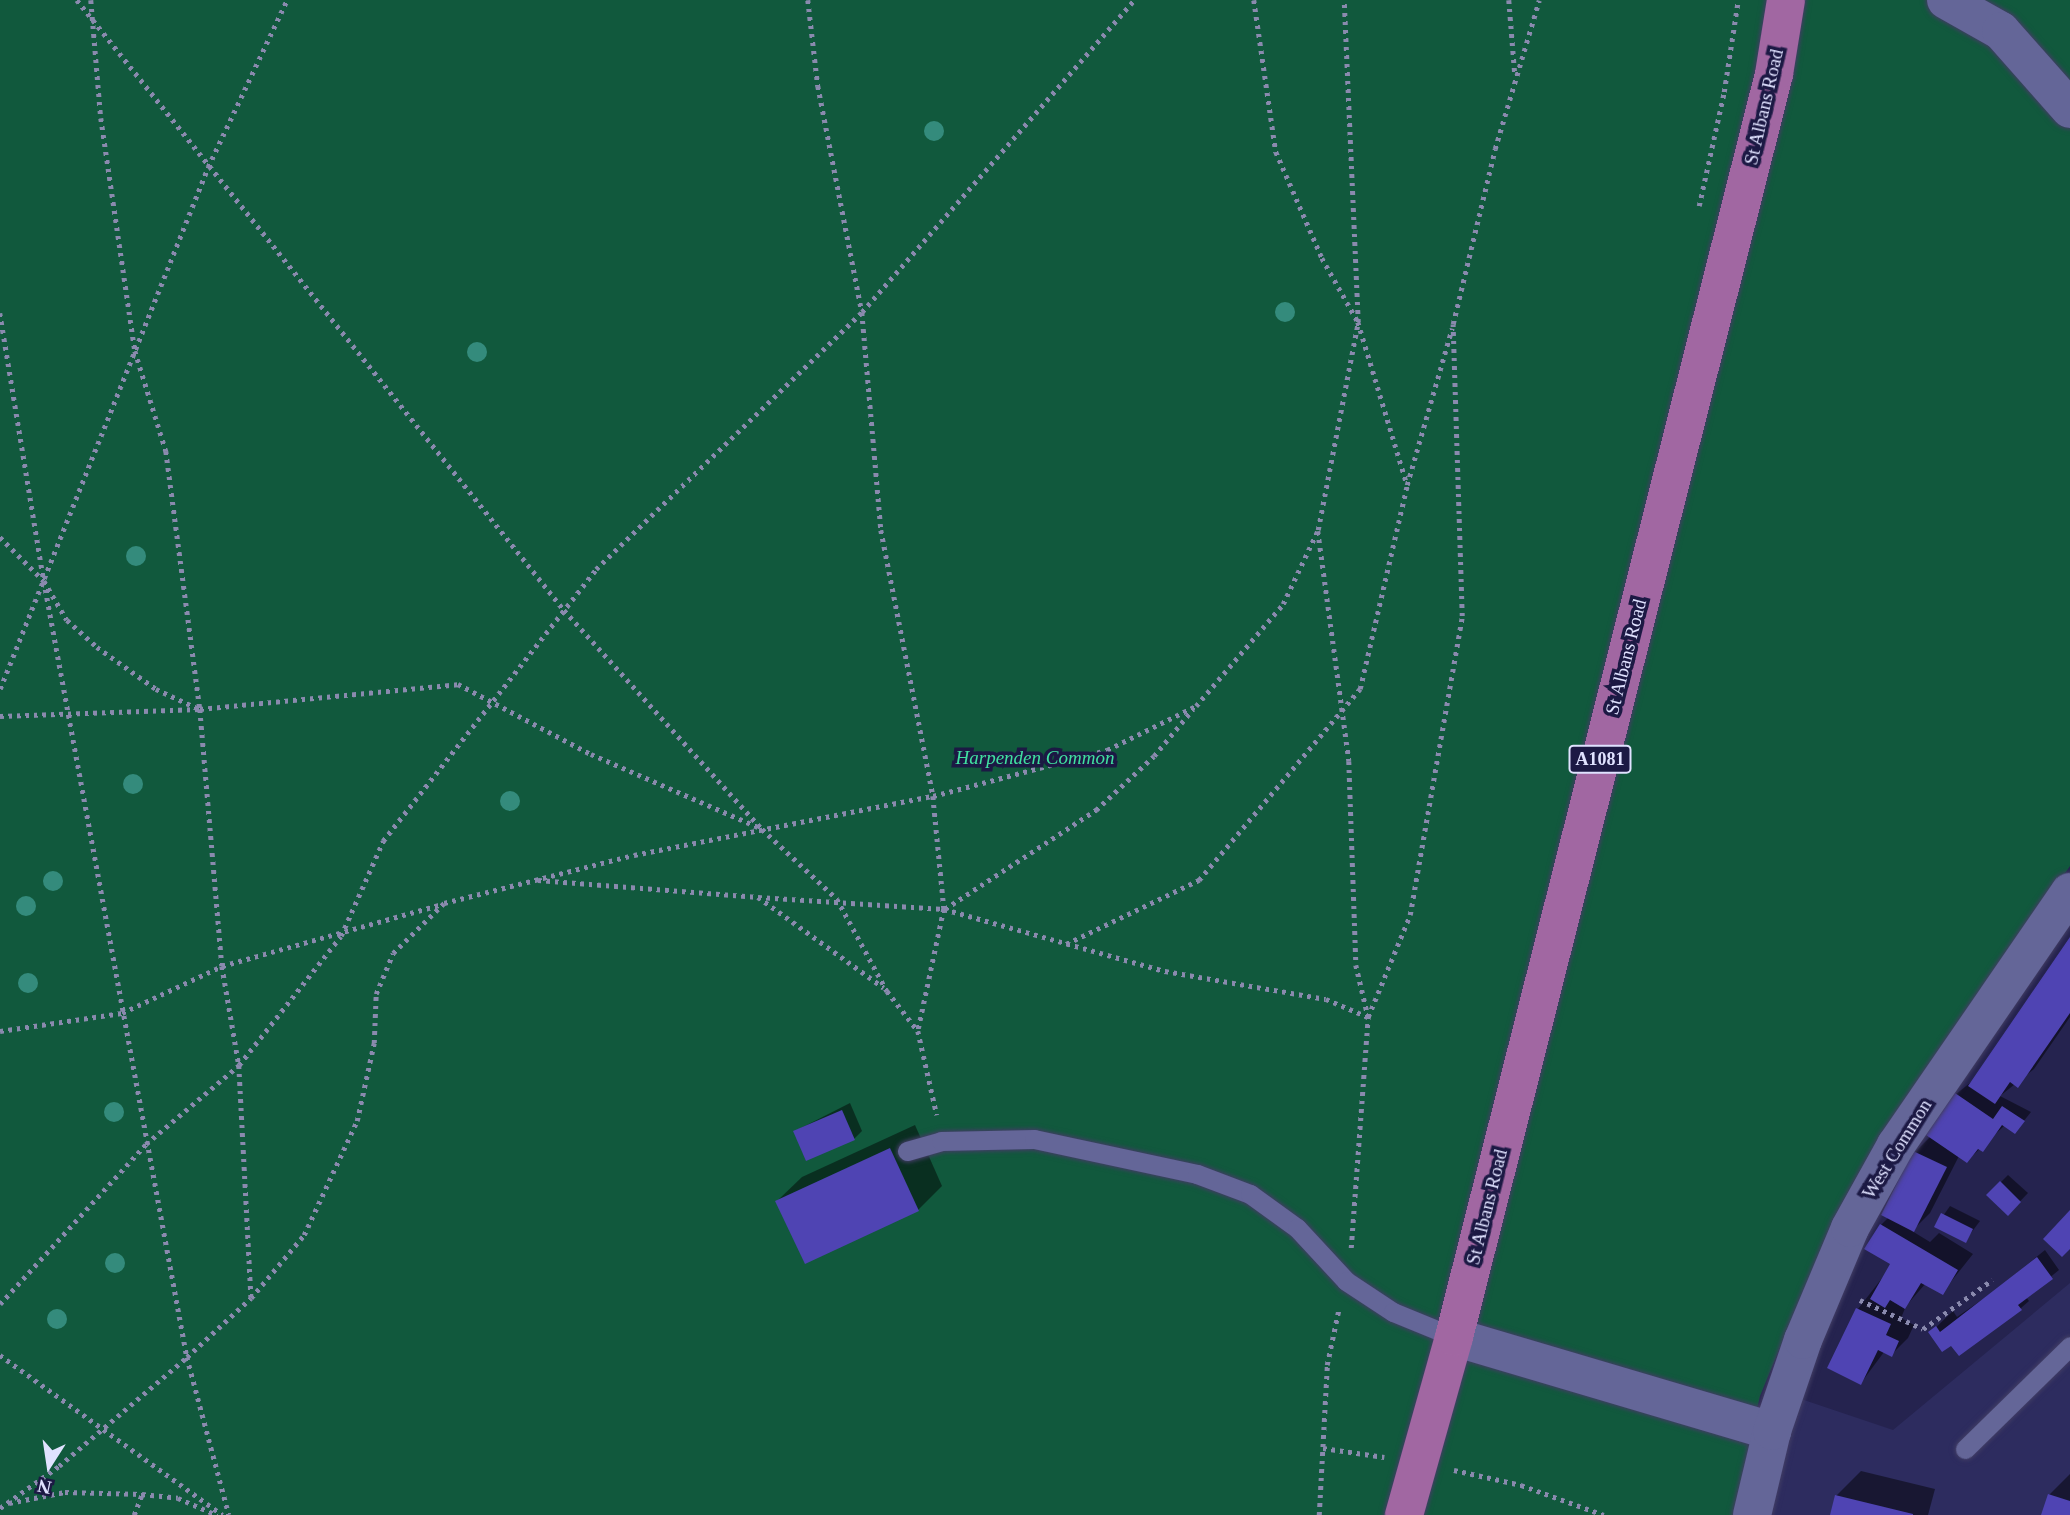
<!DOCTYPE html>
<style>
body{margin:0}
#map{position:relative;width:2070px;height:1515px;overflow:hidden;background:#25234f;font-family:"Times New Roman",serif}
div>[style]{position:absolute}
.built>*{inset:0;background:#2d2c5f}
.green>*{inset:0;background:#11593d}
.shadow>*{inset:0;background:#0007}
.building>*{inset:0;background:#4f44b3}
.path>*{height:4.5px;margin-top:-2.25px;transform-origin:0;background:repeating-linear-gradient(90deg,#8a8aae 0 3.5px,transparent 0 8.5px)}
.roads{filter:drop-shadow(0 0 2px #413d64) drop-shadow(0 0 2px #413d64)}
.lane>*{height:19px;margin:-9.5px;padding:0 9.5px;transform-origin:9.5px;border-radius:9.5px;background:#646698}
.street>*{height:38px;margin:-19px;padding:0 19px;transform-origin:19px;border-radius:19px;background:#646698}
.primary>*{height:38px;margin:-19px;padding:0 19px;transform-origin:19px;border-radius:19px;background:#a167a2}
.trees>*{width:20px;height:20px;margin:-10px;border-radius:50%;background:#348b7c}
span{translate:-50% -50%;white-space:nowrap;text-align:center;line-height:1.15;-webkit-text-stroke:7px #1c1944;paint-order:stroke}
.shield-label span{padding:2px 5px;background:#1c1944;border:2px solid;border-radius:5px;-webkit-text-stroke-width:0}
.shield-label{font-size:18px;color:#e0e2ff;font-weight:700}
.street-label{font-size:19px;color:#e0e2ff}
.park-label{font-size:19px;color:#40e0a0;font-style:italic}
.north{position:absolute;left:14px;top:1431px;width:70px;height:70px;-webkit-text-stroke:5px #1c1944;paint-order:stroke;rotate:192deg;font-size:19px;font-weight:700;line-height:28px;text-align:center;color:#e0e2ff}
.north::after{content:'';display:block;margin:auto;width:24px;height:32px;background:#e0e2ff;clip-path:polygon(50% 0,100% 100%,50% 72%,0 100%)}
</style>
<div id="map">
<div class="built">
<i style="clip-path:polygon(2070px 1283px,2070px 1515px,1764px 1515px,1798px 1398px,1893px 1430px)"></i>
</div>
<div class="green">
<i style="clip-path:polygon(0 0,2070px 0,2070px 866px,1871px 1157px,1811px 1273px,1760px 1396px,1734px 1515px,0 1515px)"></i>
</div>
<div class="shadow">
<i style="clip-path:polygon(2070px 940px,2070px 1017px,2034px 1069px,2000px 1096px,2031px 1112px,2015px 1132px,2005px 1125px,1967px 1161px,1959px 1156px,1930px 1213px,1912px 1231px,1930px 1242px,1939px 1233px,1973px 1254px,1942px 1293px,1926px 1283px,1906px 1306px,1901px 1318px,1914px 1325px,1908px 1338px,1891px 1355px,1884px 1352px,1861px 1383px,1830px 1367px,1858px 1309px,1893px 1264px,1881px 1225px,1889px 1217px,1883px 1214px,1915px 1152px,1931px 1136px,1956px 1094px,1975px 1079px)"></i>
<i style="clip-path:polygon(850px 1103px,862px 1131px,854px 1139px,795px 1131px)"></i>
<i style="clip-path:polygon(915px 1125px,942px 1186px,918px 1210px,777px 1201px,802px 1177px)"></i>
<i style="clip-path:polygon(2008px 1175px,2028px 1193px,2008px 1214px,1988px 1195px)"></i>
<i style="clip-path:polygon(1950px 1206px,1980px 1221px,1965px 1241px,1936px 1226px)"></i>
<i style="clip-path:polygon(2045px 1250px,2059px 1270px,2026px 1297px,2029px 1301px,2021px 1308px,1959px 1354px,1951px 1344px,1930px 1333px,1953px 1311px,1957px 1317px,1996px 1290px)"></i>
<i style="clip-path:polygon(1861px 1471px,1935px 1489px,1928px 1515px,1832px 1515px,1836px 1496px)"></i>
<i style="clip-path:polygon(2070px 1474px,2070px 1515px,2044px 1515px,2049px 1495px)"></i>
</div>
<div class="building">
<i style="clip-path:polygon(2070px 937px,2070px 1013px,2018px 1088px,2010px 1082px,1995px 1104px,1968px 1086px)"></i>
<i style="clip-path:polygon(1955px 1093px,1993px 1119px,2002px 1106px,2025px 1121px,2015px 1134px,2002px 1125px,1983px 1152px,1978px 1149px,1967px 1163px,1926px 1135px)"></i>
<i style="clip-path:polygon(842px 1110px,855px 1140px,806px 1161px,793px 1131px)"></i>
<i style="clip-path:polygon(890px 1148px,919px 1211px,805px 1264px,775px 1201px)"></i>
<i style="clip-path:polygon(1913px 1151px,1947px 1167px,1914px 1232px,1881px 1215px)"></i>
<i style="clip-path:polygon(2000px 1181px,2021px 1202px,2008px 1216px,1986px 1195px)"></i>
<i style="clip-path:polygon(2070px 1210px,2070px 1249px,2062px 1257px,2043px 1239px)"></i>
<i style="clip-path:polygon(1941px 1213px,1973px 1229px,1966px 1243px,1934px 1227px)"></i>
<i style="clip-path:polygon(1880px 1224px,1958px 1270px,1943px 1295px,1921px 1283px,1905px 1309px,1890px 1300px,1885px 1308px,1870px 1299px,1890px 1264px,1864px 1249px)"></i>
<i style="clip-path:polygon(2037px 1257px,2053px 1279px,2018px 1305px,2022px 1310px,1959px 1356px,1951px 1346px,1942px 1352px,1928px 1332px,1936px 1326px,1940px 1332px)"></i>
<i style="clip-path:polygon(1856px 1308px,1891px 1324px,1886px 1335px,1899px 1341px,1892px 1357px,1878px 1350px,1861px 1385px,1827px 1368px)"></i>
<i style="clip-path:polygon(2048px 1494px,2070px 1501px,2070px 1515px,2041px 1515px)"></i>
<i style="clip-path:polygon(1835px 1495px,1913px 1514px,1913px 1515px,1830px 1515px)"></i>
</div>
<div class="path">
<i style="left:77px;top:0;width:781px;rotate:51.4deg"></i>
<i style="left:564px;top:610px;width:295px;rotate:47.9deg"></i>
<i style="left:762px;top:829px;width:103px;rotate:43deg"></i>
<i style="left:837px;top:899px;width:105px;rotate:61.5deg"></i>
<i style="left:887px;top:991px;width:51px;rotate:52.2deg"></i>
<i style="left:918px;top:1031px;width:86px;rotate:77.3deg"></i>
<i style="left:91px;top:0;width:118px;rotate:85.2deg"></i>
<i style="left:101px;top:118px;width:235px;rotate:81.7deg"></i>
<i style="left:135px;top:351px;width:105px;rotate:72.8deg"></i>
<i style="left:166px;top:451px;width:260px;rotate:82.5deg"></i>
<i style="left:200px;top:709px;width:258px;rotate:85.1deg"></i>
<i style="left:222px;top:966px;width:100px;rotate:80.3deg"></i>
<i style="left:239px;top:1065px;width:232px;rotate:87deg"></i>
<i style="left:808px;top:0;width:87px;rotate:83.4deg"></i>
<i style="left:818px;top:86px;width:230px;rotate:79deg"></i>
<i style="left:862px;top:312px;width:219px;rotate:85deg"></i>
<i style="left:881px;top:530px;width:271px;rotate:78.9deg"></i>
<i style="left:933px;top:796px;width:114px;rotate:84.4deg"></i>
<i style="left:944px;top:909px;width:125px;rotate:102deg"></i>
<i style="left:1254px;top:0;width:154px;rotate:81.8deg"></i>
<i style="left:1276px;top:152px;width:116px;rotate:66.5deg"></i>
<i style="left:1322px;top:258px;width:73px;rotate:60.6deg"></i>
<i style="left:1358px;top:322px;width:169px;rotate:73.2deg"></i>
<i style="left:1509px;top:0;width:75px;rotate:85.4deg"></i>
<i style="left:1699px;top:206px;width:117px;rotate:-77.6deg"></i>
<i style="left:1724px;top:92px;width:93px;rotate:-81.3deg"></i>
<i style="left:0;top:313px;width:272px;rotate:80.7deg"></i>
<i style="left:44px;top:581px;width:789px;rotate:79.56deg"></i>
<i style="left:187px;top:1357px;width:163px;rotate:75.1deg"></i>
<i style="left:1318px;top:531px;width:232px;rotate:82.3deg"></i>
<i style="left:1349px;top:761px;width:204px;rotate:88deg"></i>
<i style="left:1356px;top:965px;width:52px;rotate:76.8deg"></i>
<i style="left:0;top:537px;width:62px;rotate:45deg"></i>
<i style="left:44px;top:581px;width:45px;rotate:59.5deg"></i>
<i style="left:67px;top:620px;width:40px;rotate:42deg"></i>
<i style="left:97px;top:647px;width:72px;rotate:35.4deg"></i>
<i style="left:156px;top:689px;width:47px;rotate:24.9deg"></i>
<i style="left:0;top:689px;width:562px;rotate:-68.27deg"></i>
<i style="left:208px;top:167px;width:185px;rotate:-64.7deg"></i>
<i style="left:0;top:716px;width:200px;rotate:-2deg"></i>
<i style="left:200px;top:709px;width:259px;rotate:-5.5deg"></i>
<i style="left:458px;top:684px;width:150px;rotate:27.8deg"></i>
<i style="left:591px;top:754px;width:182px;rotate:23.6deg"></i>
<i style="left:538px;top:880px;width:221px;rotate:4.4deg"></i>
<i style="left:758px;top:897px;width:155px;rotate:35.8deg"></i>
<i style="left:758px;top:897px;width:186px;rotate:3.7deg"></i>
<i style="left:944px;top:909px;width:230px;rotate:15.7deg"></i>
<i style="left:1165px;top:971px;width:163px;rotate:9.9deg"></i>
<i style="left:1326px;top:999px;width:46px;rotate:23.2deg"></i>
<i style="left:945px;top:909px;width:181px;rotate:-33.3deg"></i>
<i style="left:1096px;top:810px;width:79px;rotate:-43deg"></i>
<i style="left:1154px;top:756px;width:61px;rotate:-50.3deg"></i>
<i style="left:1066px;top:944px;width:148px;rotate:-25.7deg"></i>
<i style="left:1199px;top:880px;width:250px;rotate:-49.9deg"></i>
<i style="left:1360px;top:689px;width:209px;rotate:-77deg"></i>
<i style="left:1407px;top:485px;width:163px;rotate:-74deg"></i>
<i style="left:0;top:1031px;width:123px;rotate:-8.4deg"></i>
<i style="left:122px;top:1013px;width:110px;rotate:-25.2deg"></i>
<i style="left:222px;top:966px;width:230px;rotate:-15.7deg"></i>
<i style="left:1351px;top:1248px;width:232px;rotate:-85.8deg"></i>
<i style="left:1368px;top:1017px;width:110px;rotate:-67.6deg"></i>
<i style="left:1410px;top:915px;width:303px;rotate:-80.1deg"></i>
<i style="left:1462px;top:616px;width:292px;rotate:-91.8deg"></i>
<i style="left:1453px;top:324px;width:180px;rotate:-76.5deg"></i>
<i style="left:1495px;top:149px;width:155px;rotate:-73.5deg"></i>
<i style="left:1860px;top:1300px;width:69px;rotate:24.7deg"></i>
<i style="left:1923px;top:1329px;width:85px;rotate:-35.4deg"></i>
<i style="left:0;top:1304px;width:217px;rotate:-47.6deg"></i>
<i style="left:146px;top:1144px;width:122px;rotate:-40.3deg"></i>
<i style="left:239px;top:1065px;width:164px;rotate:-51.7deg"></i>
<i style="left:341px;top:936px;width:104px;rotate:-66.1deg"></i>
<i style="left:383px;top:841px;width:345px;rotate:-51.9deg"></i>
<i style="left:596px;top:569px;width:370px;rotate:-44deg"></i>
<i style="left:862px;top:312px;width:414px;rotate:-48.9deg"></i>
<i style="left:0;top:1355px;width:274px;rotate:35.7deg"></i>
<i style="left:1323px;top:1448px;width:62px;rotate:8.4deg"></i>
<i style="left:1454px;top:1470px;width:69px;rotate:12.6deg"></i>
<i style="left:1521px;top:1485px;width:88px;rotate:19.9deg"></i>
<i style="left:9px;top:1503px;width:57px;rotate:-11.1deg"></i>
<i style="left:65px;top:1492px;width:77px;rotate:1.5deg"></i>
<i style="left:142px;top:1494px;width:36px;rotate:6deg"></i>
<i style="left:178px;top:1498px;width:43px;rotate:23.6deg"></i>
<i style="left:0;top:1508px;width:72px;rotate:-35.4deg"></i>
<i style="left:59px;top:1466px;width:168px;rotate:-40.4deg"></i>
<i style="left:187px;top:1357px;width:87px;rotate:-42.7deg"></i>
<i style="left:251px;top:1298px;width:82px;rotate:-49.9deg"></i>
<i style="left:304px;top:1235px;width:126px;rotate:-65.1deg"></i>
<i style="left:357px;top:1121px;width:80px;rotate:-77.7deg"></i>
<i style="left:374px;top:1043px;width:49px;rotate:-87.7deg"></i>
<i style="left:376px;top:994px;width:44px;rotate:-67.5deg"></i>
<i style="left:393px;top:953px;width:71px;rotate:-44.4deg"></i>
<i style="left:444px;top:903px;width:196px;rotate:-14.2deg"></i>
<i style="left:634px;top:855px;width:305px;rotate:-11.2deg"></i>
<i style="left:933px;top:796px;width:180px;rotate:-14.8deg"></i>
<i style="left:1107px;top:750px;width:99px;rotate:-26.3deg"></i>
<i style="left:1196px;top:706px;width:134px;rotate:-49.5deg"></i>
<i style="left:1283px;top:604px;width:82px;rotate:-64.7deg"></i>
<i style="left:1318px;top:530px;width:212px;rotate:-79.1deg"></i>
<i style="left:1358px;top:322px;width:322px;rotate:-92.5deg"></i>
<i style="left:134px;top:1515px;width:22px;rotate:-69deg"></i>
<i style="left:1319px;top:1515px;width:150px;rotate:-86.9deg"></i>
<i style="left:1327px;top:1365px;width:58px;rotate:-78.1deg"></i>
</div>
<div class="roads">
<div class="lane">
<i style="left:907px;top:1151px;width:35px;rotate:-16deg"></i>
<i style="left:941px;top:1141px;width:93px;rotate:-1.2deg"></i>
<i style="left:1034px;top:1139px;width:167px;rotate:12.1deg"></i>
<i style="left:1197px;top:1174px;width:57px;rotate:20.7deg"></i>
<i style="left:1250px;top:1194px;width:58px;rotate:35.9deg"></i>
<i style="left:1297px;top:1228px;width:72px;rotate:47.2deg"></i>
<i style="left:1346px;top:1281px;width:56px;rotate:33.4deg"></i>
<i style="left:1393px;top:1312px;width:66px;rotate:22.3deg"></i>
<i style="left:1965px;top:1449px;width:147px;rotate:-44.4deg"></i>
</div>
<div class="street">
<i style="left:1946px;top:0;width:63px;rotate:29.4deg"></i>
<i style="left:2001px;top:31px;width:104px;rotate:48.5deg"></i>
<i style="left:1454px;top:1337px;width:332px;rotate:16.5deg"></i>
<i style="left:1752px;top:1515px;width:86px;rotate:-76.6deg"></i>
<i style="left:1772px;top:1431px;width:96px;rotate:-71.2deg"></i>
<i style="left:1803px;top:1340px;width:121px;rotate:-67.2deg"></i>
<i style="left:1850px;top:1228px;width:95px;rotate:-61deg"></i>
<i style="left:1896px;top:1145px;width:307px;rotate:-55.5deg"></i>
</div>
<div class="primary">
<i style="left:1404px;top:1515px;width:185px;rotate:-74.3deg"></i>
<i style="left:1454px;top:1337px;width:1303px;rotate:-75.78deg"></i>
<i style="left:1774px;top:74px;width:75px;rotate:-80.8deg"></i>
</div>
</div>
<div class="trees">
<i style="left:934px;top:131px"></i>
<i style="left:1285px;top:312px"></i>
<i style="left:477px;top:352px"></i>
<i style="left:136px;top:556px"></i>
<i style="left:133px;top:784px"></i>
<i style="left:510px;top:801px"></i>
<i style="left:53px;top:881px"></i>
<i style="left:26px;top:906px"></i>
<i style="left:28px;top:983px"></i>
<i style="left:114px;top:1112px"></i>
<i style="left:115px;top:1263px"></i>
<i style="left:57px;top:1319px"></i>
</div>
<div class="shield-label">
<span style="left:1600px;top:759px">A1081</span>
</div>
<div class="street-label">
<span style="left:1764px;top:107px;rotate:-77deg">St Albans Road</span>
<span style="left:1626px;top:657px;rotate:-76deg">St Albans Road</span>
<span style="left:1897px;top:1149px;rotate:-58deg">West Common</span>
<span style="left:1487px;top:1207px;rotate:-76deg">St Albans Road</span>
</div>
<div class="park-label">
<span style="left:1035px;top:758px">Harpenden Common</span>
</div>
<div class="north">N</div>
</div>
